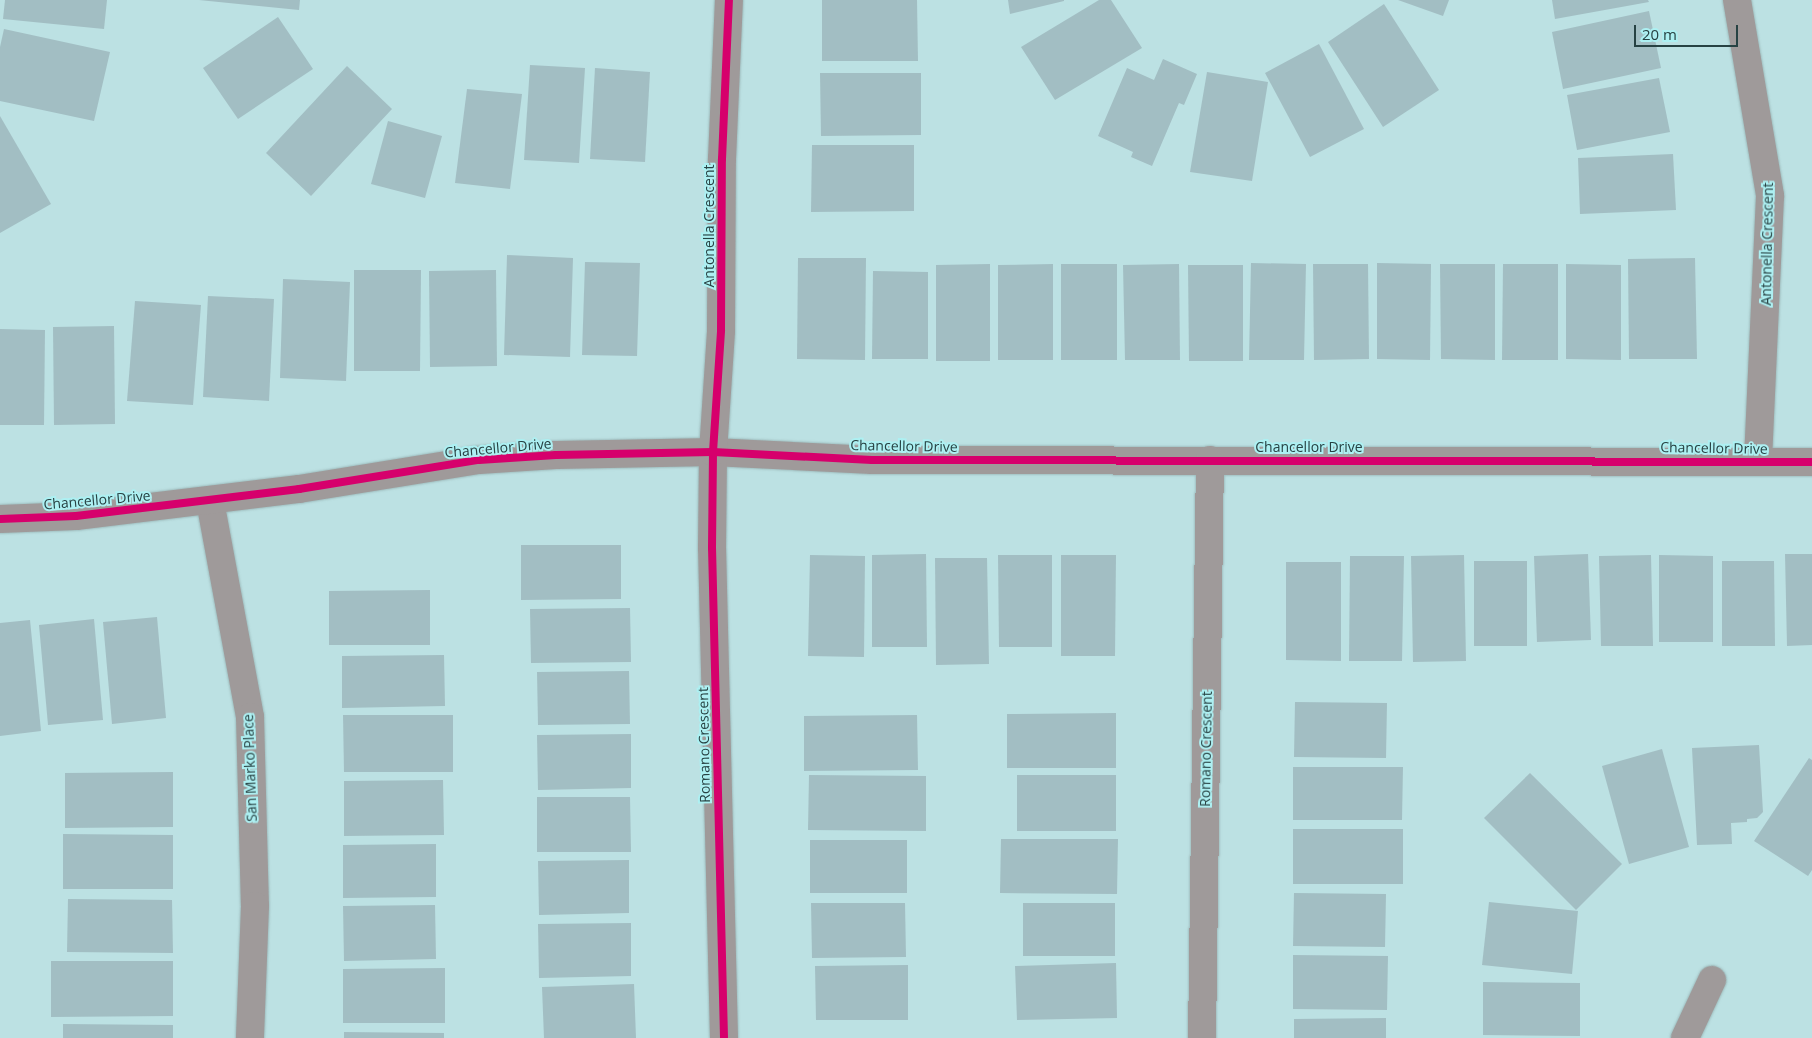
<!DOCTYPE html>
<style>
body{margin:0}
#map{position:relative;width:1812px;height:1038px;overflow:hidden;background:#bce1e3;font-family:"Open Sans",sans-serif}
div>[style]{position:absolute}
.building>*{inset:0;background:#a2bec3}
.roads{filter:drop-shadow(0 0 1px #9ebcbd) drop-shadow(0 0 1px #9ebcbd)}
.minor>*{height:28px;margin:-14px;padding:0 14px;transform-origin:14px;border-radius:14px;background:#9f9a9a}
.cycleway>*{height:8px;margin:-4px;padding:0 4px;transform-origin:4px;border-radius:4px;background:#d6006c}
span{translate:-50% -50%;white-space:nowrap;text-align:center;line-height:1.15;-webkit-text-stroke:4px #adf0f2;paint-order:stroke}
.street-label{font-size:14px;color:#274243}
.scale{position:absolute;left:1634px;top:25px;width:104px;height:22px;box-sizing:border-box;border:2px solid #274243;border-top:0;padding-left:6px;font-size:15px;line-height:18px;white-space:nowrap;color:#274243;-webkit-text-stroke:4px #adf0f2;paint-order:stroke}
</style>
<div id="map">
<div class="building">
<i style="clip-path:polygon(5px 0,107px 0,104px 29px,3px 19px)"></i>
<i style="clip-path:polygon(199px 0,300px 0,299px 10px)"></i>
<i style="clip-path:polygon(822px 0,917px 0,918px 61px,822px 61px)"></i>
<i style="clip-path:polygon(1008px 0,1064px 0,1064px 1px,1010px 14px)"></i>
<i style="clip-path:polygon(1099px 0,1111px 0,1142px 48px,1055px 100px,1021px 47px)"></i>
<i style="clip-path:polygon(1398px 0,1449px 0,1443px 16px)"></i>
<i style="clip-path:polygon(1552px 0,1648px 0,1649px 2px,1555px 19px)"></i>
<i style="clip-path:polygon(1384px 4px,1439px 90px,1383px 127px,1328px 42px)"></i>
<i style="clip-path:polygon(1649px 11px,1661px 68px,1563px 89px,1552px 32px)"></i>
<i style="clip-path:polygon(278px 17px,313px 69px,238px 119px,203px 68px)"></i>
<i style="clip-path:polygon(4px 29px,110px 52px,94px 121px,0 101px,0 47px)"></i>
<i style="clip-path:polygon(1319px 44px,1364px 129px,1310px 157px,1265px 73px)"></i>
<i style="clip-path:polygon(1163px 59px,1197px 74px,1184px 105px,1179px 103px,1152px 166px,1131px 157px,1133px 152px,1098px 136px,1127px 68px,1154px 80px)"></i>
<i style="clip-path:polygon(530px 65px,585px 68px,579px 163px,524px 160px)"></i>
<i style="clip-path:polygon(347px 66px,392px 109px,311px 196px,266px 153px)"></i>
<i style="clip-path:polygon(595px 68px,650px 72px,645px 162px,590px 159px)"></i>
<i style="clip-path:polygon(1207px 72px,1268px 82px,1252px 181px,1190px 172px)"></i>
<i style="clip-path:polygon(820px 73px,921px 73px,921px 135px,821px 136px)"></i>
<i style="clip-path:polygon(1659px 78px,1670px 132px,1577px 150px,1567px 95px)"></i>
<i style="clip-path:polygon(467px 89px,522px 94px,510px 189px,455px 183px)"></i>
<i style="clip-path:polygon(0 116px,51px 204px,0 233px)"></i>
<i style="clip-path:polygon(388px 121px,442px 136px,425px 198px,371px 184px)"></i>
<i style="clip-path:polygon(812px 145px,914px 145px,914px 211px,811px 212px)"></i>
<i style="clip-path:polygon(1673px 154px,1676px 210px,1580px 214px,1578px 158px)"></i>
<i style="clip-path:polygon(507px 255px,573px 258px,570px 357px,504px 355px)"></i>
<i style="clip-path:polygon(798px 258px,866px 258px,865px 360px,797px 359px)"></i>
<i style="clip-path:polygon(1695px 258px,1697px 359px,1629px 359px,1628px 259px)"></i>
<i style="clip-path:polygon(585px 262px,640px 263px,637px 356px,582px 355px)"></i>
<i style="clip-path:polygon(1251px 263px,1306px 264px,1304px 360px,1249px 360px)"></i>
<i style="clip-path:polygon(1377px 263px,1431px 264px,1430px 360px,1377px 359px)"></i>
<i style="clip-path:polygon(990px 264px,990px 361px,936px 361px,936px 265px)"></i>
<i style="clip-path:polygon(1053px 264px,1053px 360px,998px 360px,998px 265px)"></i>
<i style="clip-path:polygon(1061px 264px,1117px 264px,1117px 360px,1061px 360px)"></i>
<i style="clip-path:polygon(1179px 264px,1180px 360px,1125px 360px,1123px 265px)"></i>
<i style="clip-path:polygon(1313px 264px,1368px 264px,1369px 359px,1314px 360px)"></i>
<i style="clip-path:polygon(1440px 264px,1495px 264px,1495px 360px,1441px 359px)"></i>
<i style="clip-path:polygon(1503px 264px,1558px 264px,1558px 360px,1502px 360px)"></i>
<i style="clip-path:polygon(1566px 264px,1621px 265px,1621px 360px,1566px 359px)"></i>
<i style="clip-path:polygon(1188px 265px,1243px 265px,1243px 361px,1189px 361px)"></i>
<i style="clip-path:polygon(354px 270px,421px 270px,420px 371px,354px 371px)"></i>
<i style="clip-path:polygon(496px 270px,497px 366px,430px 367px,429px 271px)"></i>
<i style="clip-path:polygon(873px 271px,928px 272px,928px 359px,872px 359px)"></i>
<i style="clip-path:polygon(283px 279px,350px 282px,346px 381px,280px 378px)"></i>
<i style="clip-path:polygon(208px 296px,274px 299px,269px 401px,203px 397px)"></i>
<i style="clip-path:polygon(135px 301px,201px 305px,193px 405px,127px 401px)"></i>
<i style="clip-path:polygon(114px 326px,115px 424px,54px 425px,53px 327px)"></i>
<i style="clip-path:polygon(0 329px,45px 330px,44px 425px,0 425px)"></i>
<i style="clip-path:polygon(521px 545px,621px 545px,621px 599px,521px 600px)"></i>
<i style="clip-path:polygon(926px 554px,927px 647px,872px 647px,872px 555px)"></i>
<i style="clip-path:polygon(1588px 554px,1591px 640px,1537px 642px,1534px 556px)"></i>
<i style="clip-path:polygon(1785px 554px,1812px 554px,1812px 645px,1787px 646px)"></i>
<i style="clip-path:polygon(810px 555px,865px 556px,864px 657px,808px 656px)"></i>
<i style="clip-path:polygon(998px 555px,1052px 555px,1052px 647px,999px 647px)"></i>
<i style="clip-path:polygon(1061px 555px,1116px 555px,1115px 656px,1061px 656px)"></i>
<i style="clip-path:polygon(1464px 555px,1466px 661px,1413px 662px,1411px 556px)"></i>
<i style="clip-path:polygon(1651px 555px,1653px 646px,1601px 646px,1599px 556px)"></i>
<i style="clip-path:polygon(1659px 555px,1713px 556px,1713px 642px,1659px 642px)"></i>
<i style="clip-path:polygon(1350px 556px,1404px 556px,1402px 661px,1349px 661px)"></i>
<i style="clip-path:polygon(935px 558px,987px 558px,989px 664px,936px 665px)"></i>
<i style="clip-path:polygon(1474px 561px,1527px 561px,1527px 646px,1474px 646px)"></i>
<i style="clip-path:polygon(1722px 561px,1774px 561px,1775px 646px,1722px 646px)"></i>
<i style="clip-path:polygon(1286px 562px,1341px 562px,1341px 661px,1286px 660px)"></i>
<i style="clip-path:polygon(430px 590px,430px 645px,329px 645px,329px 591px)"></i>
<i style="clip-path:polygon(630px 608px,631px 662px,531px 663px,530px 609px)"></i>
<i style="clip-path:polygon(157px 617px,166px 718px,112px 724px,103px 622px)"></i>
<i style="clip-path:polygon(94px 619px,103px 720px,48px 725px,39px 625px)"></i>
<i style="clip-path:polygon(30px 620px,41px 731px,0 736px,0 623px)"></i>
<i style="clip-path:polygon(444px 655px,445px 706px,342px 708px,342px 656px)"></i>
<i style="clip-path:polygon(629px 671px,630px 724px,538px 725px,537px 672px)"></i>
<i style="clip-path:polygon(1295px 702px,1387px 703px,1386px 758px,1294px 757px)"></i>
<i style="clip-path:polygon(1116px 713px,1116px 768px,1007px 768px,1007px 714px)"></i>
<i style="clip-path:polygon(343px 715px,453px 715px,453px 772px,344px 772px)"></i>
<i style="clip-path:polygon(917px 715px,918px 770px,804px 771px,804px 716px)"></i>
<i style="clip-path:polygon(631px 734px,631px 788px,538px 790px,537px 735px)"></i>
<i style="clip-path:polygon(1759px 745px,1763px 812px,1757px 818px,1747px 819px,1747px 822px,1731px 823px,1732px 844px,1697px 845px,1692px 748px)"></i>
<i style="clip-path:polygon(1662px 749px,1689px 847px,1629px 864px,1602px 766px)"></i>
<i style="clip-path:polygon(1809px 758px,1812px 760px,1812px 870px,1808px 876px,1754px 841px)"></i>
<i style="clip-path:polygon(1293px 767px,1403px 767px,1402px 820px,1293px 820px)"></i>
<i style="clip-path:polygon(173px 772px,173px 827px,65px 828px,65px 773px)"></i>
<i style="clip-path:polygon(1530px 773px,1622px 864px,1576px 910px,1484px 818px)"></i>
<i style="clip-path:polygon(809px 775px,926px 776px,926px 831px,808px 830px)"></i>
<i style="clip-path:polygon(1017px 775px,1116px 775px,1116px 831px,1017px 831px)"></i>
<i style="clip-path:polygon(443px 780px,444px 835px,344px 836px,344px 781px)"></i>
<i style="clip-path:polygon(537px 797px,630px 797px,631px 852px,537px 852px)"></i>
<i style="clip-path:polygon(1293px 829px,1403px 829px,1403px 884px,1293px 884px)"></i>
<i style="clip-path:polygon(63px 834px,173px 835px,173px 889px,63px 889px)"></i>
<i style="clip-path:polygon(1001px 839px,1118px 839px,1117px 894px,1000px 893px)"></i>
<i style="clip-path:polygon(810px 840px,907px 840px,907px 893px,810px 893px)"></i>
<i style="clip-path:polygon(436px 844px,436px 897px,343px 898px,343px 845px)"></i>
<i style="clip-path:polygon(629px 860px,629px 913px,539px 915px,538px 861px)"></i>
<i style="clip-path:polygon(1294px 893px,1386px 894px,1385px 947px,1293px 946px)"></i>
<i style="clip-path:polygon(68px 899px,172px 900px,173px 953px,67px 952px)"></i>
<i style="clip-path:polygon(1489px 902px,1578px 911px,1572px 974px,1482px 965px)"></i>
<i style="clip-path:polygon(811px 903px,905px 903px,906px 957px,812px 958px)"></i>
<i style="clip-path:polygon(1023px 903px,1115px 903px,1115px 956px,1023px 956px)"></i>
<i style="clip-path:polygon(435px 905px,436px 959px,344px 961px,343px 906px)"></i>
<i style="clip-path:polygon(631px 923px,631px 976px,539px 978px,538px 924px)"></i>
<i style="clip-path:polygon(1293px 955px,1388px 956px,1387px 1010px,1293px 1009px)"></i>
<i style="clip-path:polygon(51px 961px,173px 961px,173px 1016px,51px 1017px)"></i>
<i style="clip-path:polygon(1116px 963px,1117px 1018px,1017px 1020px,1015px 966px)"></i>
<i style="clip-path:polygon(908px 965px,908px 1020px,816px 1020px,815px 966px)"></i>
<i style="clip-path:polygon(445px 968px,445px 1023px,343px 1023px,343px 969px)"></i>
<i style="clip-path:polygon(1483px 982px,1580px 983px,1580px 1036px,1483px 1035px)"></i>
<i style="clip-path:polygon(634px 984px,636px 1038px,544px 1038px,542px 987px)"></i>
<i style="clip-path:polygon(1386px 1018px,1386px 1038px,1294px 1038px,1294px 1019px)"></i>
<i style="clip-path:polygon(63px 1024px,173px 1025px,173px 1038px,63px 1038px)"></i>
<i style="clip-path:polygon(344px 1032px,444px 1033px,444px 1038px,344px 1038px)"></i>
</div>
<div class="roads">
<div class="minor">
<i style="left:1737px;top:0;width:199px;rotate:80.4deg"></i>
<i style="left:1770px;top:196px;width:265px;rotate:92.6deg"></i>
<i style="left:210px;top:501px;width:220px;rotate:79.5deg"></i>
<i style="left:250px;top:717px;width:189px;rotate:88.5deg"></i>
<i style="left:255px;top:906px;width:132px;rotate:92.2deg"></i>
<i style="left:0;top:519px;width:76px;rotate:-2.3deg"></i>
<i style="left:76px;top:516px;width:225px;rotate:-6.9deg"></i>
<i style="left:299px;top:489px;width:182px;rotate:-9.2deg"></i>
<i style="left:479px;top:460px;width:77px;rotate:-3.7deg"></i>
<i style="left:556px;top:455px;width:157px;rotate:-1.1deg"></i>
<i style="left:713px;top:452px;width:159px;rotate:2.9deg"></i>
<i style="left:872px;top:460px;width:940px;rotate:0.12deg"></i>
<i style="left:724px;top:1038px;width:490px;rotate:-91.4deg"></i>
<i style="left:712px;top:548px;width:96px;rotate:-89.4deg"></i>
<i style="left:713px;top:452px;width:122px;rotate:-86.2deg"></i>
<i style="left:721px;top:330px;width:171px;rotate:-89.7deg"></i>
<i style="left:722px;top:159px;width:159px;rotate:-87.5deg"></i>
<i style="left:1202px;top:1038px;width:578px;rotate:-89.21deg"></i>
<i style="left:1685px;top:1038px;width:64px;rotate:-65deg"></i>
</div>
</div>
<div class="cycleway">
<i style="left:0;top:519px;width:76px;rotate:-2.3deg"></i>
<i style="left:76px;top:516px;width:225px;rotate:-6.9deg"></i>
<i style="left:299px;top:489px;width:182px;rotate:-9.2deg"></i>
<i style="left:479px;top:460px;width:77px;rotate:-3.7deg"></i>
<i style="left:556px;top:455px;width:157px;rotate:-1.1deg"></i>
<i style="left:713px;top:452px;width:159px;rotate:2.9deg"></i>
<i style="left:872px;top:460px;width:940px;rotate:0.12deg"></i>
<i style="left:724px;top:1038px;width:490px;rotate:-91.4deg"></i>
<i style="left:712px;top:548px;width:96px;rotate:-89.4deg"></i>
<i style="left:713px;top:452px;width:122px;rotate:-86.2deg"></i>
<i style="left:721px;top:330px;width:171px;rotate:-89.7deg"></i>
<i style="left:722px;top:159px;width:159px;rotate:-87.5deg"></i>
</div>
<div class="street-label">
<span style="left:709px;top:226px;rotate:-90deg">Antonella Crescent</span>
<span style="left:1767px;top:244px;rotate:-89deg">Antonella Crescent</span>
<span style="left:904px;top:446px;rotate:1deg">Chancellor Drive</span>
<span style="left:1309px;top:447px">Chancellor Drive</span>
<span style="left:498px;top:448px;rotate:-5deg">Chancellor Drive</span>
<span style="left:1714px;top:448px;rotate:1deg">Chancellor Drive</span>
<span style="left:97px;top:500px;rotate:-5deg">Chancellor Drive</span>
<span style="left:704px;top:745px;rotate:-91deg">Romano Crescent</span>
<span style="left:1206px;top:749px;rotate:-89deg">Romano Crescent</span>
<span style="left:250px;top:768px;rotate:-92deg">San Marko Place</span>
</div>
<div class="scale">20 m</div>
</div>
